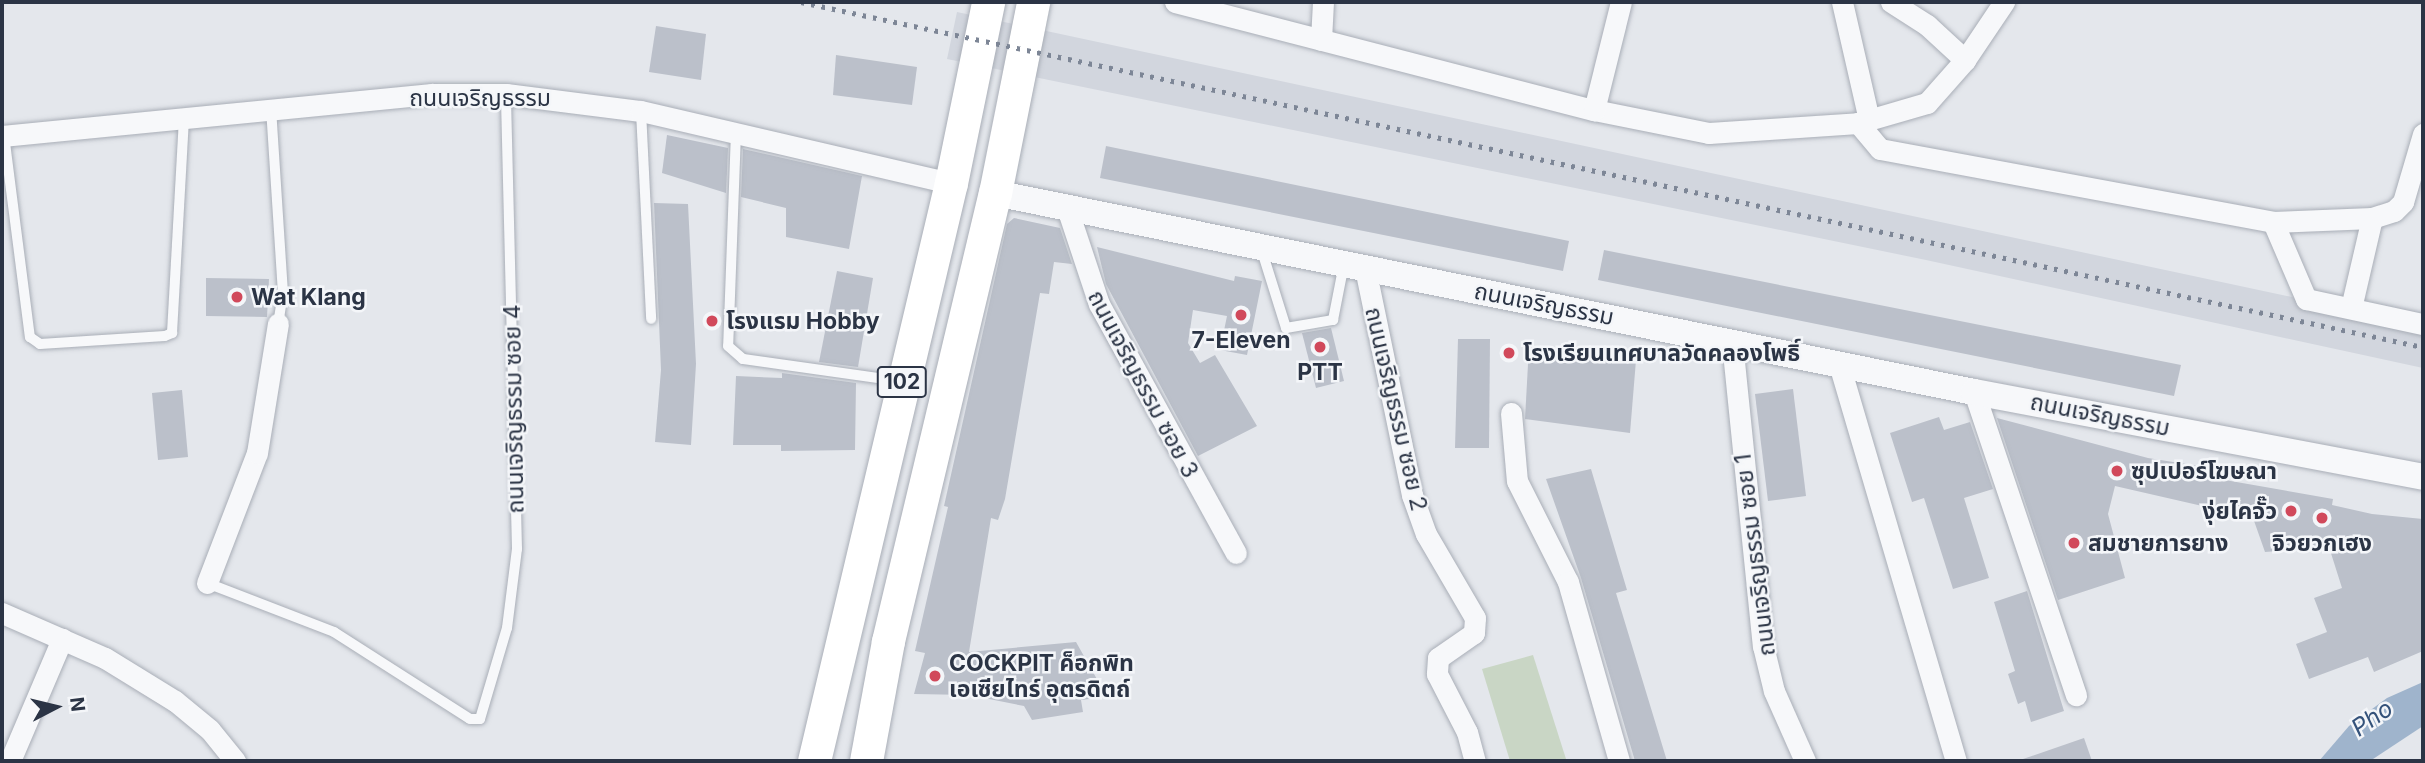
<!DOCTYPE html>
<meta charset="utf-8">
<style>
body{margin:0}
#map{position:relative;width:2425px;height:763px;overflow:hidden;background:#e4e7ec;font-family:Inter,"Noto Sans Thai",sans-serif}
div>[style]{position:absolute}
.built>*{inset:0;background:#d2d6de}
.green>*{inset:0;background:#c9d6c5}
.water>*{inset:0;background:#9fb4cc}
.building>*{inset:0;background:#bbc0ca}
.roads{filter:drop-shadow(0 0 2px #a9aeb7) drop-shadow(0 0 2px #a9aeb7)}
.service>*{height:10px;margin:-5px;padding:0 5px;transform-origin:5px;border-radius:5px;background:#f7f8fa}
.minor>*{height:21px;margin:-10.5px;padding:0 10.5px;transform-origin:10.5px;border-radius:10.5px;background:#f7f8fa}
.tertiary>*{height:26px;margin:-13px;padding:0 13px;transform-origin:13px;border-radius:13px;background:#f7f8fa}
.primary>*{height:33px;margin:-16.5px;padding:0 16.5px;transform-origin:16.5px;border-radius:16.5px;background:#fff}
.rail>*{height:5px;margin-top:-2.5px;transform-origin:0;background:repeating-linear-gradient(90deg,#7d8696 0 3.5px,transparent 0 10.5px)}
.dots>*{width:19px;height:19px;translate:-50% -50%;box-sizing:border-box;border:4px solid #f4f6f9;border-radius:50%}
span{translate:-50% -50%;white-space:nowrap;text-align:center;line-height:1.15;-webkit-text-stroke:5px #f4f6f9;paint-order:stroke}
.shield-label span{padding:2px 5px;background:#f4f6f9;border:2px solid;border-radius:5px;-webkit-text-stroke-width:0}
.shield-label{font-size:21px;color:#2b3445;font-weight:700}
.street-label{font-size:23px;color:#2b3445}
.poi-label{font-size:23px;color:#2b3445;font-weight:700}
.left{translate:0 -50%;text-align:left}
.right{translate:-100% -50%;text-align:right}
.water-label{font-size:24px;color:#34527a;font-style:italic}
.frame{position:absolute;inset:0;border:4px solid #2b3445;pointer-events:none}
.north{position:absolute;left:21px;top:672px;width:70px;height:70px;-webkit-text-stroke:5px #f4f6f9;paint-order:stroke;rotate:83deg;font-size:19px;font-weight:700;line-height:28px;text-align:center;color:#2b3445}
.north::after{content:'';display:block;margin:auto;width:24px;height:32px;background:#2b3445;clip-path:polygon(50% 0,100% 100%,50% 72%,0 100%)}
</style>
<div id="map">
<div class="built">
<i style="clip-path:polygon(957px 12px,2423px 325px,2423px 368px,1926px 260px,947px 59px)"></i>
</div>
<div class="green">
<i style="clip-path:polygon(1533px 655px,1566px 759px,1558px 761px,1510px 761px,1482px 669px)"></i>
</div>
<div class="water">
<i style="clip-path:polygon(2423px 682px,2423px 726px,2370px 761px,2319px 761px,2349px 726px,2387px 698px)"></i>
</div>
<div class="building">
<i style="clip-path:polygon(656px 26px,706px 34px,701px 80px,649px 72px)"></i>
<i style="clip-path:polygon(836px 55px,917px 67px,912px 105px,833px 95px)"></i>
<i style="clip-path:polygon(667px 135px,728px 148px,726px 193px,662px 173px)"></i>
<i style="clip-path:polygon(1106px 146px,1569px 241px,1563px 271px,1100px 178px)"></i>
<i style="clip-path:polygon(743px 149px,862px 176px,849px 249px,786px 237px,786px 208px,741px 197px)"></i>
<i style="clip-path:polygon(654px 203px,688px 204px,696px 364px,691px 445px,655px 442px,661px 370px)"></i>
<i style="clip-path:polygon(1014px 218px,1060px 228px,1072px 264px,1054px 262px,1049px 294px,1040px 293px,1005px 499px,998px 520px,991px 518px,969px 652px,1076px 642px,1107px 697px,1081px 700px,1083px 712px,1032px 720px,1024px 706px,969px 695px,914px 694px,925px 653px,915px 651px,948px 507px,944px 506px,1007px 224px)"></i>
<i style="clip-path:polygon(1097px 247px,1234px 281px,1235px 276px,1262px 281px,1247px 355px,1220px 350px,1227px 316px,1193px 310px,1188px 343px,1200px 363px,1215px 355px,1257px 426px,1198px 456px,1106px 284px)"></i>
<i style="clip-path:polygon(1604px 250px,2181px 365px,2174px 396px,1598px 280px)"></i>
<i style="clip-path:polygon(837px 271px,873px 278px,858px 367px,819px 362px)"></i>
<i style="clip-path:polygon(206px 278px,269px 279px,267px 317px,206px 316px)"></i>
<i style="clip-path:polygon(1331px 328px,1344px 381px,1316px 388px,1302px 333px)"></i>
<i style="clip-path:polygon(1458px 339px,1490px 339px,1489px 448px,1455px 448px)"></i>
<i style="clip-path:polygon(1529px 346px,1636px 360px,1630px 433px,1525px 419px)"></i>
<i style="clip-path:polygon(782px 373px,856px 383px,855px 450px,781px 451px,781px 445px,733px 445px,736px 376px,782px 378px)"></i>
<i style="clip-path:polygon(1793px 389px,1806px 496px,1768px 501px,1755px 394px)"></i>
<i style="clip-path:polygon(182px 390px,188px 457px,158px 460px,152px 393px)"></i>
<i style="clip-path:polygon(1939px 417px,1944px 430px,1970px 422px,1993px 489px,1964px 498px,1989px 578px,1953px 589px,1924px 498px,1912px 502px,1890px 433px)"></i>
<i style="clip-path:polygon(1997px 418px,2148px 458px,2223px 470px,2225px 480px,2333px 499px,2332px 505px,2372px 514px,2423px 519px,2423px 651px,2374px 672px,2368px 657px,2309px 679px,2296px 644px,2327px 632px,2314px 598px,2342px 588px,2329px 547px,2265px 552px,2253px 518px,2211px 516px,2211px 508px,2115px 486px,2108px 514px,2125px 578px,2058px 600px)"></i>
<i style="clip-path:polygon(1591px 469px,1627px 590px,1616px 593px,1667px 761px,1635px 761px,1581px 578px,1546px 479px)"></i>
<i style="clip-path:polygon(2027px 591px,2064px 711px,2031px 722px,2025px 701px,2018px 704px,2008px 674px,2015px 671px,1994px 602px)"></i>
<i style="clip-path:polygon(2084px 738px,2092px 761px,2023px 761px,2023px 759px)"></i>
</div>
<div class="roads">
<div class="service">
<i style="left:271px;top:108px;width:185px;rotate:86.3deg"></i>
<i style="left:283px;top:293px;width:31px;rotate:99deg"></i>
<i style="left:641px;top:111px;width:208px;rotate:87.2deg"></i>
<i style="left:736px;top:132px;width:214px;rotate:92.1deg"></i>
<i style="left:728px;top:346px;width:20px;rotate:41deg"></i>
<i style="left:743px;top:359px;width:158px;rotate:8deg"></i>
<i style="left:4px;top:135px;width:204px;rotate:82.7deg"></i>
<i style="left:30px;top:337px;width:12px;rotate:35deg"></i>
<i style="left:40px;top:344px;width:125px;rotate:-3.7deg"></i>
<i style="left:165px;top:336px;width:8px;rotate:-23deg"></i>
<i style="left:172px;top:333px;width:216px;rotate:-86.8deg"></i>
<i style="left:1261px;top:248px;width:84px;rotate:72.6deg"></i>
<i style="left:1286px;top:328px;width:48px;rotate:-9.7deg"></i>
<i style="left:1333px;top:320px;width:57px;rotate:-78.9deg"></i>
<i style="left:207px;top:583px;width:136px;rotate:21.1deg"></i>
<i style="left:334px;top:632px;width:161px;rotate:32.6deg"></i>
<i style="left:470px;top:719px;width:10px"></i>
<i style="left:480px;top:719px;width:95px;rotate:-73.5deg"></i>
<i style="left:507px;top:628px;width:80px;rotate:-82.8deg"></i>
<i style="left:517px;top:549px;width:455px;rotate:-91.4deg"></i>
</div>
<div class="minor">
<i style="left:1175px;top:2px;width:433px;rotate:14.5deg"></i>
<i style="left:1594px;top:110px;width:117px;rotate:11.3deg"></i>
<i style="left:1709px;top:133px;width:149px;rotate:-3.8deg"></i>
<i style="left:1858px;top:123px;width:72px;rotate:-16.2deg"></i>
<i style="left:1927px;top:103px;width:57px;rotate:-48.5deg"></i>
<i style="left:1965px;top:60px;width:70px;rotate:-56.1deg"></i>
<i style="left:1842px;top:2px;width:121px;rotate:77.1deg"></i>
<i style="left:1891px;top:2px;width:43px;rotate:32.6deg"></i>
<i style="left:1927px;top:25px;width:52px;rotate:42.6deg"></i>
<i style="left:1321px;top:40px;width:38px;rotate:-87deg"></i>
<i style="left:1594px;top:110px;width:111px;rotate:-76deg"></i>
<i style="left:1858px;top:123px;width:34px;rotate:50deg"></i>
<i style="left:1880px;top:149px;width:400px;rotate:10.5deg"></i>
<i style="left:2273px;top:222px;width:99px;rotate:-2.3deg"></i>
<i style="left:2372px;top:218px;width:23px;rotate:-18deg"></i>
<i style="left:2394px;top:211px;width:13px;rotate:-45deg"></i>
<i style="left:2403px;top:202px;width:71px;rotate:-73.6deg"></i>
<i style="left:2px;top:136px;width:432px;rotate:-5.6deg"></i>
<i style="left:432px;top:94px;width:74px"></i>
<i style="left:506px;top:94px;width:136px;rotate:7.2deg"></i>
<i style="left:641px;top:111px;width:318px;rotate:13.1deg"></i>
<i style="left:1067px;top:208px;width:101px;rotate:71.6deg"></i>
<i style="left:1099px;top:304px;width:284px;rotate:61.2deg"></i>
<i style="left:2273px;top:222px;width:84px;rotate:66.8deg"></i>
<i style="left:2306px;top:299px;width:120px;rotate:12.1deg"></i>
<i style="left:1365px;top:268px;width:232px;rotate:78.3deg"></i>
<i style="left:1412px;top:495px;width:41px;rotate:70.3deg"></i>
<i style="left:1426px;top:534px;width:97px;rotate:59.7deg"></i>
<i style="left:1475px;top:618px;width:15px;rotate:94deg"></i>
<i style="left:1474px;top:633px;width:44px;rotate:145.2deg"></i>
<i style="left:1438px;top:658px;width:16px;rotate:94deg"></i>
<i style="left:1437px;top:674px;width:65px;rotate:62.7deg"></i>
<i style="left:1467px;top:732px;width:30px;rotate:75deg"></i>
<i style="left:2351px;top:308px;width:92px;rotate:-76.9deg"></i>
<i style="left:1732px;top:342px;width:306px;rotate:84.2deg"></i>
<i style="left:1763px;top:646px;width:46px;rotate:76.3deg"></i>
<i style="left:1774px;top:691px;width:77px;rotate:66.1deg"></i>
<i style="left:1839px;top:364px;width:414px;rotate:73.6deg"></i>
<i style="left:1974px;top:392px;width:320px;rotate:71.4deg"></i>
<i style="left:1511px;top:413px;width:68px;rotate:85deg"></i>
<i style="left:1517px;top:481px;width:113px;rotate:63.2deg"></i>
<i style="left:1568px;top:582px;width:186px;rotate:74.1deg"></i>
<i style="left:207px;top:583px;width:139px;rotate:-69deg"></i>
<i style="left:257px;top:453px;width:131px;rotate:-80.8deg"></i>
<i style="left:2px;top:613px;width:112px;rotate:23.6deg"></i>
<i style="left:105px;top:658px;width:82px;rotate:31.6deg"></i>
<i style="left:175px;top:701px;width:45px;rotate:39.6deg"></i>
<i style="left:210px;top:730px;width:40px;rotate:51deg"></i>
<i style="left:10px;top:761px;width:133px;rotate:-66.9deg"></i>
</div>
<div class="tertiary">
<i style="left:995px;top:193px;width:999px;rotate:11.49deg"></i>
<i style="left:1974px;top:392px;width:457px;rotate:10.7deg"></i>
</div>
<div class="primary">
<i style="left:814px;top:761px;width:594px;rotate:-76.67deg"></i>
<i style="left:951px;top:183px;width:185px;rotate:-78.4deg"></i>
<i style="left:866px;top:761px;width:122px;rotate:-79.6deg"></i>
<i style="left:888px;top:641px;width:461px;rotate:-76.6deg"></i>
<i style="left:995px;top:193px;width:195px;rotate:-78.7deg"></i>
</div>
</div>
<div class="rail">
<i style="left:801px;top:2px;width:1658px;rotate:12.01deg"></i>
</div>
<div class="dots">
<i style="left:237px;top:297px;background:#d1495b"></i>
<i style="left:1241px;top:315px;background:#d1495b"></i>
<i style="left:712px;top:321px;background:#d1495b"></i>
<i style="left:1320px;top:347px;background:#d1495b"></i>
<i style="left:1509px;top:353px;background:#d1495b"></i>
<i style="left:2117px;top:471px;background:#d1495b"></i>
<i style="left:2291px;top:511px;background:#d1495b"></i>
<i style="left:2322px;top:518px;background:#d1495b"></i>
<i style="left:2074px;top:543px;background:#d1495b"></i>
<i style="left:935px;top:676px;background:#d1495b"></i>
</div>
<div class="shield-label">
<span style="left:902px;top:382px">102</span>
</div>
<div class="street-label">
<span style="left:480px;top:98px">ถนนเจริญธรรม</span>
<span style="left:1544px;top:304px;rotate:11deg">ถนนเจริญธรรม</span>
<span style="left:1143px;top:384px;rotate:62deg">ถนนเจริญธรรม ซอย 3</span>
<span style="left:514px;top:409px;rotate:-91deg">ถนนเจริญธรรม ซอย 4</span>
<span style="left:1396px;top:409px;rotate:77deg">ถนนเจริญธรรม ซอย 2</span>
<span style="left:2100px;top:415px;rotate:11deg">ถนนเจริญธรรม</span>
<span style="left:1755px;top:555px;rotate:-97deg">ถนนเจริญธรรม ซอย 1</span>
</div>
<div class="poi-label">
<span class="left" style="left:251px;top:297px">Wat Klang</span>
<span class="left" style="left:726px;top:321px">โรงแรม Hobby</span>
<span style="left:1241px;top:340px">7-Eleven</span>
<span class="left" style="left:1523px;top:353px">โรงเรียนเทศบาลวัดคลองโพธิ์</span>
<span style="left:1320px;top:372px">PTT</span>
<span class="left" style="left:2131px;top:471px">ซุปเปอร์โฆษณา</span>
<span class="right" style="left:2277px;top:511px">งุ่ยไคจั๊ว</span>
<span class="left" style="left:2088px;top:543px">สมชายการยาง</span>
<span style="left:2322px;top:543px">จิวยวกเฮง</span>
<span class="left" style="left:949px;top:676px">COCKPIT ค็อกพิท<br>เอเซียไทร์ อุตรดิตถ์</span>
</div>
<div class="water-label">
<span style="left:2372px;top:718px;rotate:-35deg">Pho</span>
</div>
<div class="frame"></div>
<div class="north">N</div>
</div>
